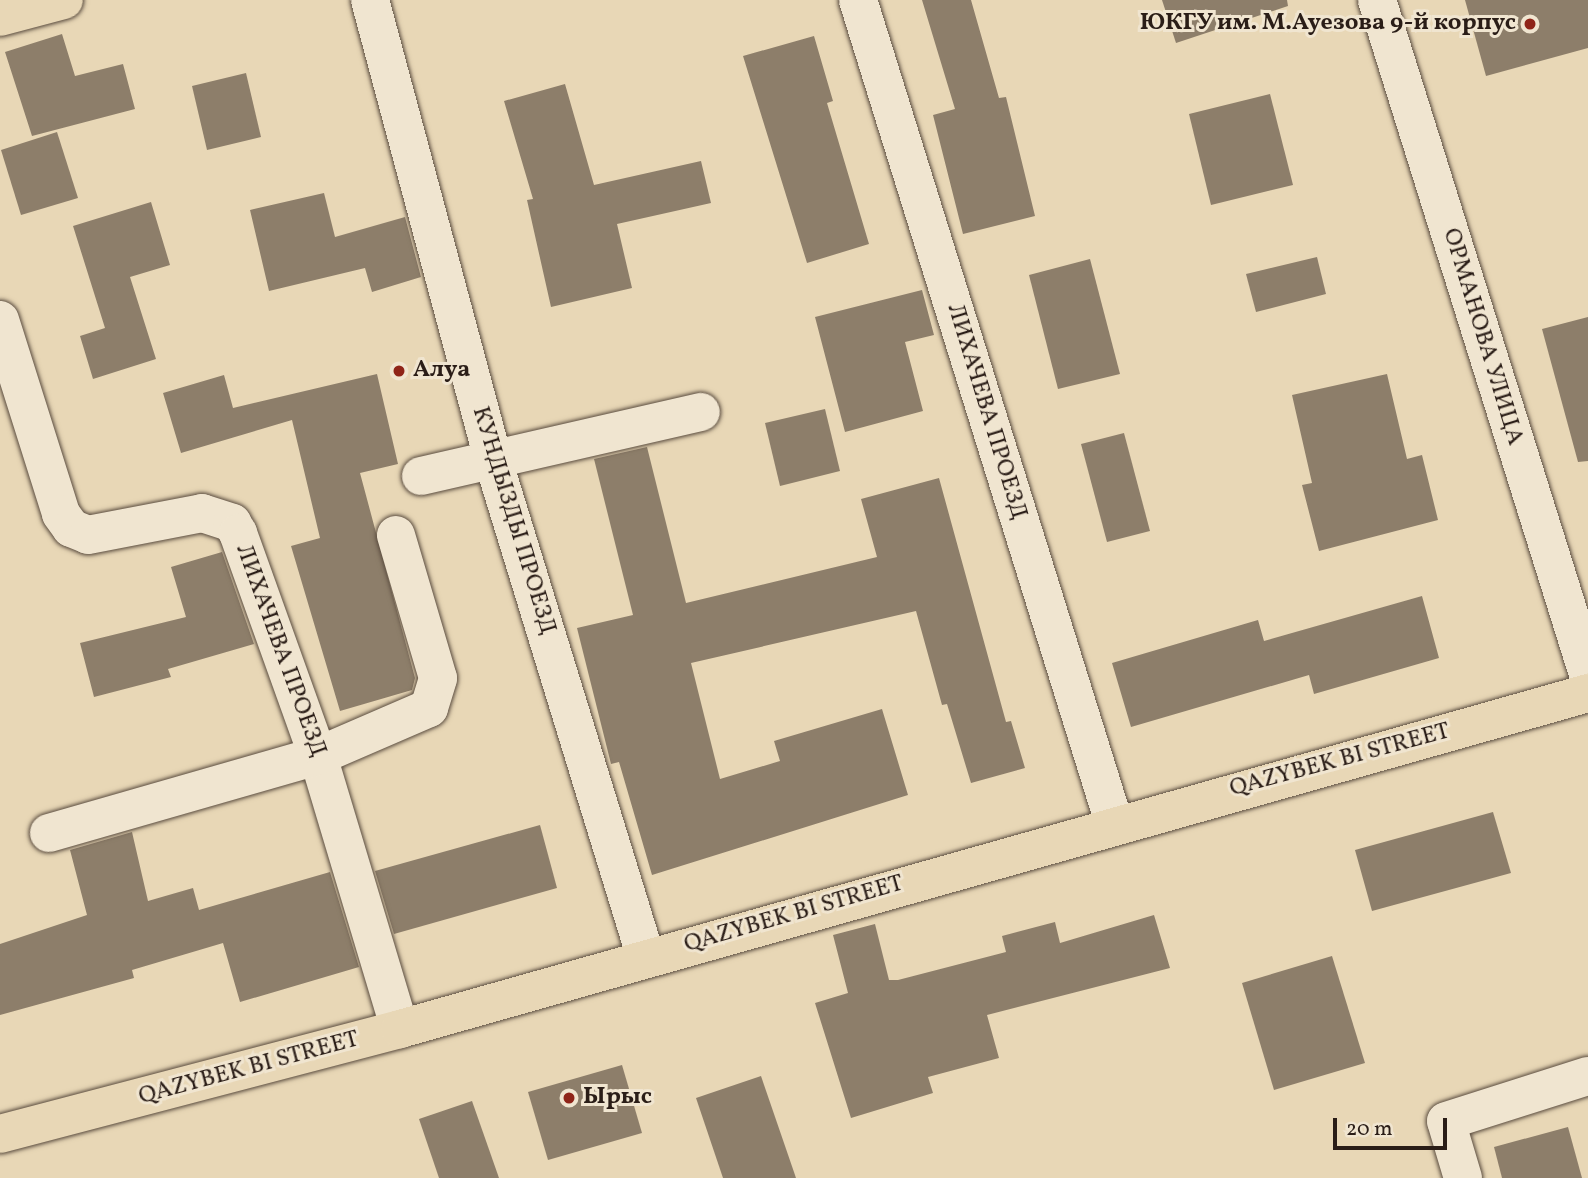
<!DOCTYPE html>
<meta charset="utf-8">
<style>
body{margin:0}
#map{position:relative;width:1588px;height:1178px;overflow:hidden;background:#e8d7b6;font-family:Vollkorn,serif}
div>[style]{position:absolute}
.building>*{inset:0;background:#8d7e6a}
.roads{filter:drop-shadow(0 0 2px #5a4c3f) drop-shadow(0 0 2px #5a4c3f)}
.minor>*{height:38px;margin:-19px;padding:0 19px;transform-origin:19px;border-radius:19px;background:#f0e5d0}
.major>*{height:38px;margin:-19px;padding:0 19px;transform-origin:19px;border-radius:19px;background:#e8d7b6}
.dots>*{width:19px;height:19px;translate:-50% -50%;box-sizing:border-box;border:4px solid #f0e5d0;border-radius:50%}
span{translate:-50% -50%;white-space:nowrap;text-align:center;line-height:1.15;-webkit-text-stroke:6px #f0e5d0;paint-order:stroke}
.poi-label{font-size:24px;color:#2a1d17;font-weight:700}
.right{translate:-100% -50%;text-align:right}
.left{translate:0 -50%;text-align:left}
.street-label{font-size:24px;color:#2a1d17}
.scale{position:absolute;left:1333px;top:1118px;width:114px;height:32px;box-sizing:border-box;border:4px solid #2a1d17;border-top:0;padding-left:9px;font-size:21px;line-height:24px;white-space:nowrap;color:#2a1d17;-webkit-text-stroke:5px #f0e5d0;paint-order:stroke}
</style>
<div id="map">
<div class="building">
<i style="clip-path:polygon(922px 0,971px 0,999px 98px,1006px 97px,1035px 216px,963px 234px,933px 115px,955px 109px)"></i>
<i style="clip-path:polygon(1162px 0,1287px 0,1288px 6px,1176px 43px)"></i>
<i style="clip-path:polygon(1465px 0,1588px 0,1588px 48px,1486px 76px)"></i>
<i style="clip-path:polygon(62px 34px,75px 76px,123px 64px,135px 109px,32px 136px,5px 52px)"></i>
<i style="clip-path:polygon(814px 36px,833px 101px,827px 103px,869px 244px,807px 263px,743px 56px)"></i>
<i style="clip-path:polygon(246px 73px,261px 137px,207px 150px,192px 86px)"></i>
<i style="clip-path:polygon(565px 84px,594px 185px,701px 161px,711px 203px,617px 224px,632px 288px,551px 307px,527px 200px,533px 199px,504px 101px)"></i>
<i style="clip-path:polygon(1270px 94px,1293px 185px,1211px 205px,1189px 114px)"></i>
<i style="clip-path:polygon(57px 132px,78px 198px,21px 215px,1px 150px)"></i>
<i style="clip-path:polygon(324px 193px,335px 237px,405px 217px,421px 277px,372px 292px,365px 268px,269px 291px,250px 210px)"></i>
<i style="clip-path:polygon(151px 202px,170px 265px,130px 277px,156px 359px,93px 379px,80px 336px,105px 328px,73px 226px)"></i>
<i style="clip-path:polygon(1317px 257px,1326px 294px,1256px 312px,1246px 274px)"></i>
<i style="clip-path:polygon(1090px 259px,1120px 374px,1058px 389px,1029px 275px)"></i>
<i style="clip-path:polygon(922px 290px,934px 335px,905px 342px,923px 411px,845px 432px,815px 317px)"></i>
<i style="clip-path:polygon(1588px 317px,1588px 461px,1578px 462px,1542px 329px)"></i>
<i style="clip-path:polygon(377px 374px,398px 464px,360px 473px,415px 678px,412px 690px,340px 711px,291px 546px,320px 538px,292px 420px,181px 453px,163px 393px,224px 375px,233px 408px)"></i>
<i style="clip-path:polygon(1387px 374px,1407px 459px,1422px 455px,1438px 520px,1319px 551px,1302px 485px,1312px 483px,1292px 395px)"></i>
<i style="clip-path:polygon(825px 409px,840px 471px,780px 486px,765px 423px)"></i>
<i style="clip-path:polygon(1124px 433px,1150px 531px,1107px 542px,1081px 444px)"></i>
<i style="clip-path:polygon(647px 447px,686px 603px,877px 557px,861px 499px,939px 478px,1006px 722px,1011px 721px,1025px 768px,971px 783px,947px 704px,942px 705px,916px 611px,691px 663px,720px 779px,780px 761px,774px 741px,882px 709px,908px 795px,652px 875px,619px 762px,611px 764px,577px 628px,633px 615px,594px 459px)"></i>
<i style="clip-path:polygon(222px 552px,254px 644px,168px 669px,171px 677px,94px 697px,80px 643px,186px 617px,171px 567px)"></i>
<i style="clip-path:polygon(1422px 596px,1439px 658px,1314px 694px,1309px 675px,1131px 727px,1112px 663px,1258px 620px,1264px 641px)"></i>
<i style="clip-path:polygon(1493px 812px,1511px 873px,1372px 911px,1355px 850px)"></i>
<i style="clip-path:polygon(540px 825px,557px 888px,394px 934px,375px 871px)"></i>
<i style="clip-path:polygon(132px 832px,148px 901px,193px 888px,199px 910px,330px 872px,359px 967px,240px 1002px,223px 943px,132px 970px,134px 978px,0 1015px,0 944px,87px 915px,70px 850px)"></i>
<i style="clip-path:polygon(1154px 915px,1170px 968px,987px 1015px,999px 1058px,928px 1077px,933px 1093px,851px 1118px,815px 1003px,848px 993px,833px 935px,875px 924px,889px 980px,898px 980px,1006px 952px,1002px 936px,1055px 922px,1060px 943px)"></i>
<i style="clip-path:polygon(1332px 956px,1365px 1063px,1274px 1090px,1242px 983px)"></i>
<i style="clip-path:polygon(622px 1065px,642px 1133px,548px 1160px,528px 1092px)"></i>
<i style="clip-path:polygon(761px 1076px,796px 1178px,723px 1178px,696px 1098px)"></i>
<i style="clip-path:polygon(472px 1101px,499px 1178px,439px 1178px,419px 1119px)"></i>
<i style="clip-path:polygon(1568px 1127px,1582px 1178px,1502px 1178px,1494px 1147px)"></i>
</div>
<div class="roads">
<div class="minor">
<i style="left:370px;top:0;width:476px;rotate:75deg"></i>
<i style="left:493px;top:460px;width:521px;rotate:72.92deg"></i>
<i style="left:858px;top:0;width:862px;rotate:72.72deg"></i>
<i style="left:1377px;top:0;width:706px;rotate:72.62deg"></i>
<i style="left:0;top:320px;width:203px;rotate:72.5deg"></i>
<i style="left:61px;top:514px;width:17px;rotate:54deg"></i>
<i style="left:71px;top:528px;width:18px;rotate:22deg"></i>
<i style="left:88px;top:535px;width:116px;rotate:-10.9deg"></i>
<i style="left:202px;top:513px;width:32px;rotate:18deg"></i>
<i style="left:232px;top:523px;width:12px;rotate:59deg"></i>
<i style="left:238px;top:533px;width:237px;rotate:70.3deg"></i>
<i style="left:318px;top:756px;width:285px;rotate:73.3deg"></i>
<i style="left:421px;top:476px;width:287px;rotate:-12.9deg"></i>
<i style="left:49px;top:833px;width:280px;rotate:-16deg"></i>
<i style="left:318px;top:756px;width:121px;rotate:-23.4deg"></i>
<i style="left:429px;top:708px;width:31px;rotate:-73deg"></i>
<i style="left:438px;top:678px;width:149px;rotate:-106.4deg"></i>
<i style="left:1463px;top:1178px;width:59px;rotate:-106.6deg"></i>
<i style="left:1446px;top:1121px;width:149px;rotate:-17.6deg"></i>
</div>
<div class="major">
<i style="left:0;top:17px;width:66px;rotate:-14.9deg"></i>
<i style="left:0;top:1134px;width:414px;rotate:-14.7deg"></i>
<i style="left:400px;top:1029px;width:1235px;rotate:-15.79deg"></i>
</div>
</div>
<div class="dots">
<i style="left:1530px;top:24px;background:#8f2418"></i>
<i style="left:399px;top:371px;background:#8f2418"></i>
<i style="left:569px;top:1098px;background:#8f2418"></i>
</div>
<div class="poi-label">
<span class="right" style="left:1516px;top:24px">ЮКГУ им. М.Ауезова 9-й корпус</span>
<span class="left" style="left:413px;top:371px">Алуа</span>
<span class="left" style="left:583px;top:1098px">Ырыс</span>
</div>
<div class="street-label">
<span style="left:1482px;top:337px;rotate:73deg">ОРМАНОВА УЛИЦА</span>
<span style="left:986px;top:412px;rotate:73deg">ЛИХАЧЕВА ПРОЕЗД</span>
<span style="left:513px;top:521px;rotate:73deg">КУНДЫЗДЫ ПРОЕЗД</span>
<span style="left:280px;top:651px;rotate:70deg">ЛИХАЧЕВА ПРОЕЗД</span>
<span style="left:1340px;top:761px;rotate:-15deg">QAZYBEK BI STREET</span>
<span style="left:794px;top:915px;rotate:-16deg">QAZYBEK BI STREET</span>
<span style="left:249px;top:1069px;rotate:-15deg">QAZYBEK BI STREET</span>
</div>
<div class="scale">20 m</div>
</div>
